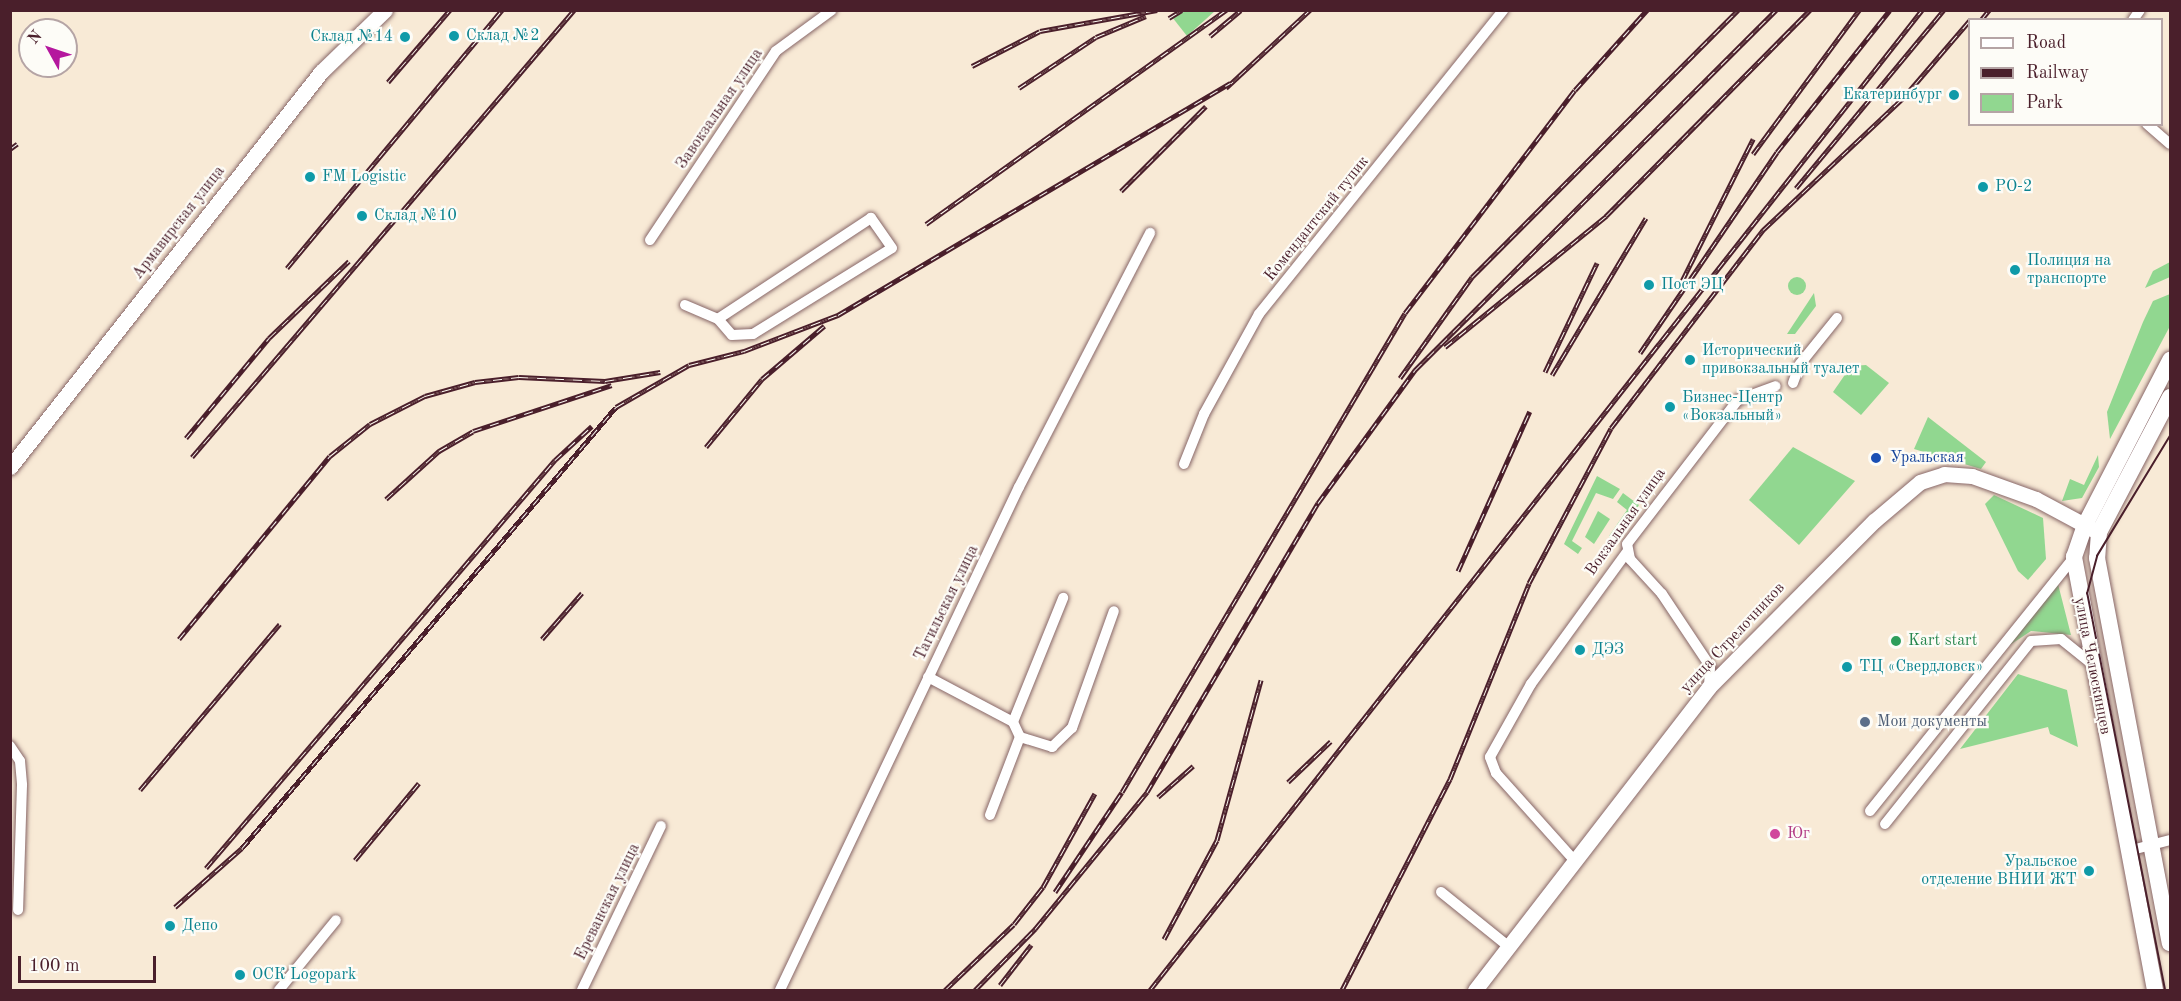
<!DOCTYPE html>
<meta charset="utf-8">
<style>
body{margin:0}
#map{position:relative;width:2181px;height:1001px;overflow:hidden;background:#f8ead6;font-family:"Old Standard TT",serif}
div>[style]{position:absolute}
.green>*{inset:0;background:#91d790}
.round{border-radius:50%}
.roads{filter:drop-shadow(0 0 2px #876667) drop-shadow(0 0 2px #876667)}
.minor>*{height:10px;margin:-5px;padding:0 5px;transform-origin:5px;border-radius:5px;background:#fff}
.secondary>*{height:15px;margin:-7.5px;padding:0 7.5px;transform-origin:7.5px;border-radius:7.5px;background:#fff}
.primary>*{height:16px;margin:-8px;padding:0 8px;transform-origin:8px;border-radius:8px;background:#fff}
.tram>*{height:1.5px;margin:-0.75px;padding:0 0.75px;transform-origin:0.75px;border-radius:0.75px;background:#4a1f2b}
.rail>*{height:5px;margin-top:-2.5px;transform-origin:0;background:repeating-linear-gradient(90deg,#fdfcf7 0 9px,#4a1f2b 0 18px);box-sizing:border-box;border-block:2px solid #4a1f2b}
.dots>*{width:16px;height:16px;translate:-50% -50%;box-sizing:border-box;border:3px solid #fdfcf7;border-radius:50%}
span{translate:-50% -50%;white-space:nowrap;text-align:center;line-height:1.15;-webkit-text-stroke:4.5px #fdfcf7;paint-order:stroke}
.culture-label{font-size:16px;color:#0d838f}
.left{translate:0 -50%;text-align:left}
.right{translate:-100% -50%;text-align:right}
.street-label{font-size:16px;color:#4a1f2b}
.transit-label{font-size:16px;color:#164399}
.leisure-label{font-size:16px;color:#27864d}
.service-label{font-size:16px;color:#4e5e75}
.hotel-label{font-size:16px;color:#b23c85}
.frame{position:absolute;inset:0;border:12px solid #4a1f2b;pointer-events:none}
.legend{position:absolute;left:1968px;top:18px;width:195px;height:108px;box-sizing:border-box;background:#fdfcf7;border:2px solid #b5a4a5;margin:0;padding:8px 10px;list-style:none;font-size:18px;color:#4a1f2b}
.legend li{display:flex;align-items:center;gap:12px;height:30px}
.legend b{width:30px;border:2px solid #b5a4a5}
.north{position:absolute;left:18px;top:18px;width:60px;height:60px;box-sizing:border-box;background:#fdfcf7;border:2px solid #b5a4a5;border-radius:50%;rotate:310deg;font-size:16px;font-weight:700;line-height:24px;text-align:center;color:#4a1f2b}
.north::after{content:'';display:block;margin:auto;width:21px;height:27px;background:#b5179e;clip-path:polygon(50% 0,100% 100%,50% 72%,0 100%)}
.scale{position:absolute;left:18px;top:956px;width:138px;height:27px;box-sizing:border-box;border:3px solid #4a1f2b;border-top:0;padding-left:8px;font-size:18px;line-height:21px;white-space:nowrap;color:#4a1f2b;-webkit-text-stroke:4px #fdfcf7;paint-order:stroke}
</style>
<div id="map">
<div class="green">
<i style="clip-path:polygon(1188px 10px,1215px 10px,1215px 11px,1187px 36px,1172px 17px)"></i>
<i style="clip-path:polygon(2170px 262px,2170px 277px,2145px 288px,2153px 271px)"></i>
<i class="round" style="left:1788px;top:277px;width:18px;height:18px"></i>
<i style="clip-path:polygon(1814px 293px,1816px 306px,1795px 334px,1787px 334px)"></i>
<i style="clip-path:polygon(2170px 294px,2170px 326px,2110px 439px,2107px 412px,2143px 322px,2153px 301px)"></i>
<i style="clip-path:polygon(1866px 365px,1889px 383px,1861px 415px,1833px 392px,1851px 366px)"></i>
<i style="clip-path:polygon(1928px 417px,1986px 462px,1981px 469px,1914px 449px)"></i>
<i style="clip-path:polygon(1793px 447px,1855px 481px,1799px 545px,1749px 500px)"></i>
<i style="clip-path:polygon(2098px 455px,2099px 467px,2082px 498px,2062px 501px,2070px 479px,2084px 485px)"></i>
<i style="clip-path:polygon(1597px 476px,1620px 489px,1613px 499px,1596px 493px,1572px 541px,1582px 548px,1578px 554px,1564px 544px)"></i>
<i style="clip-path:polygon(1623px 493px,1639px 505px,1613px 542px,1609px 536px,1627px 510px,1617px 502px)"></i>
<i style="clip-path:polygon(1994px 495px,2043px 518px,2046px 559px,2028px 580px,2018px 571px,1985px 504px)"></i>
<i style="clip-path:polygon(1598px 511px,1610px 519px,1594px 544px,1585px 537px)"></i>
<i style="clip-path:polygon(2058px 584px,2071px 635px,2031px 631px,2007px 647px)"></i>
<i style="clip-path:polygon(2018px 674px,2067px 690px,2078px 747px,2050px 734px,2048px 727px,1960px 749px)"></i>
</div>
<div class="roads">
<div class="minor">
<i style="left:2133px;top:20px;width:12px;rotate:-55deg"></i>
<i style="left:2147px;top:124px;width:30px;rotate:41deg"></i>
<i style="left:650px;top:240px;width:227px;rotate:-56.3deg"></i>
<i style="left:776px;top:51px;width:69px;rotate:-36.2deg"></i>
<i style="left:685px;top:305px;width:36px;rotate:23deg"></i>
<i style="left:718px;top:319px;width:21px;rotate:49deg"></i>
<i style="left:732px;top:335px;width:21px;rotate:-3deg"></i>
<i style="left:753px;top:334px;width:163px;rotate:-31.7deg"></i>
<i style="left:892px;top:248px;width:37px;rotate:-125deg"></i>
<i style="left:871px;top:218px;width:183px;rotate:146.6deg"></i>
<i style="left:1793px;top:383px;width:20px;rotate:-70deg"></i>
<i style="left:1800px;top:364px;width:59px;rotate:-51.2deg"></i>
<i style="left:1184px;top:464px;width:54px;rotate:-68.2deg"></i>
<i style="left:1204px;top:414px;width:114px;rotate:-61.2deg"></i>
<i style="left:1259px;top:314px;width:390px;rotate:-51.2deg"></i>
<i style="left:928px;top:677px;width:96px;rotate:27.9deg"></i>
<i style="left:1709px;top:687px;width:21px;rotate:-87deg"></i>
<i style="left:1710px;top:666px;width:87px;rotate:-123.7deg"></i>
<i style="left:1662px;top:594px;width:47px;rotate:-132.4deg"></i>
<i style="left:1630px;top:559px;width:15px;rotate:-101deg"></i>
<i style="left:1627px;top:544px;width:182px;rotate:-52.4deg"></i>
<i style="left:1738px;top:400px;width:40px;rotate:-20.2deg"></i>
<i style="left:1020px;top:737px;width:34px;rotate:17deg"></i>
<i style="left:1052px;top:747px;width:28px;rotate:-44deg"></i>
<i style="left:1072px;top:728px;width:124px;rotate:-70.3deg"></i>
<i style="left:10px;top:746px;width:18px;rotate:56deg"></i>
<i style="left:20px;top:761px;width:24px;rotate:85deg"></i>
<i style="left:22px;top:785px;width:125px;rotate:91.8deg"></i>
<i style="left:1870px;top:811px;width:326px;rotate:-51.2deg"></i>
<i style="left:990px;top:815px;width:84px;rotate:-69deg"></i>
<i style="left:1020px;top:737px;width:17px;rotate:-115deg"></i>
<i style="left:1013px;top:722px;width:134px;rotate:-68deg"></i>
<i style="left:1885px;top:824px;width:234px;rotate:-51.4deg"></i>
<i style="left:2031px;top:641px;width:30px;rotate:-4deg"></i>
<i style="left:2061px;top:639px;width:40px;rotate:39deg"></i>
<i style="left:2128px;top:851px;width:43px;rotate:-14.7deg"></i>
<i style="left:1574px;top:860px;width:117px;rotate:-131.9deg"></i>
<i style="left:1496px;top:773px;width:17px;rotate:-111deg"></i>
<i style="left:1490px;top:757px;width:84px;rotate:-60.7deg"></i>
<i style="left:1531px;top:684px;width:163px;rotate:-54deg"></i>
<i style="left:1441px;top:892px;width:86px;rotate:38.9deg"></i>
<i style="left:279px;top:990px;width:90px;rotate:-50.8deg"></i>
<i style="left:582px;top:990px;width:182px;rotate:-64.3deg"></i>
<i style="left:780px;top:990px;width:557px;rotate:-64.59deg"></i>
<i style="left:1019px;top:487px;width:286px;rotate:-62.7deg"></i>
</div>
<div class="secondary">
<i style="left:10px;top:467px;width:503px;rotate:-51.79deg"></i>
<i style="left:321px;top:72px;width:89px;rotate:-44.1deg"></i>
<i style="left:1475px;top:990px;width:383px;rotate:-52.3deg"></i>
<i style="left:1709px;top:687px;width:234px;rotate:-45.2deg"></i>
<i style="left:1874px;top:521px;width:60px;rotate:-40.3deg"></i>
<i style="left:1920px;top:482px;width:25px;rotate:-18deg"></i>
<i style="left:1944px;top:474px;width:28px;rotate:4deg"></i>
<i style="left:1972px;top:476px;width:68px;rotate:19.8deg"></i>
<i style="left:2036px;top:499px;width:68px;rotate:28.1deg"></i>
</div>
<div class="primary">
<i style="left:2170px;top:397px;width:153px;rotate:117.7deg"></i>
<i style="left:2099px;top:532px;width:26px;rotate:94deg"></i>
<i style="left:2097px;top:558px;width:392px;rotate:79.3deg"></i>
<i style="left:2155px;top:990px;width:441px;rotate:-100.6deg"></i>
<i style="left:2074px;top:557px;width:34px;rotate:-71deg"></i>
<i style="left:2085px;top:525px;width:186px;rotate:-62.7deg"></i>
</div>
</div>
<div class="tram">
<i style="left:2165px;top:990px;width:404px;rotate:-101.1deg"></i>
<i style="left:2087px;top:594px;width:39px;rotate:-75deg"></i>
<i style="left:2097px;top:556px;width:140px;rotate:-58.7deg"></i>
</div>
<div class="rail">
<i style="left:1169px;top:18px;width:15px;rotate:-32deg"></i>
<i style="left:1981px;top:20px;width:13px;rotate:-51deg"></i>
<i style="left:1210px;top:36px;width:40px;rotate:-40deg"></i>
<i style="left:972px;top:66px;width:76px;rotate:-27.2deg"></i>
<i style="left:1040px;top:31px;width:119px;rotate:-10.2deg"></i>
<i style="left:388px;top:82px;width:95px;rotate:-49.3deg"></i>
<i style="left:1019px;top:88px;width:92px;rotate:-33.5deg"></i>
<i style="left:1096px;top:37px;width:54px;rotate:-22.8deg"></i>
<i style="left:1226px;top:88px;width:115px;rotate:-42.9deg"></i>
<i style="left:10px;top:149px;width:9px;rotate:-36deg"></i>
<i style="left:1753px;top:154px;width:179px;rotate:-53.6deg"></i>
<i style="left:1796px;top:188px;width:231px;rotate:-50.3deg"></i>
<i style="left:1121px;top:191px;width:120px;rotate:-45deg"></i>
<i style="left:926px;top:224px;width:369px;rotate:-35.5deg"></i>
<i style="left:287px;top:268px;width:336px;rotate:-50.2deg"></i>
<i style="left:1682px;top:281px;width:159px;rotate:-63.4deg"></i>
<i style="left:1445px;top:347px;width:208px;rotate:-39.1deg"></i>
<i style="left:1606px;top:216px;width:290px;rotate:-45.3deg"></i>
<i style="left:1640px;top:353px;width:243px;rotate:-55.7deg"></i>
<i style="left:1777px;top:152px;width:181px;rotate:-51.5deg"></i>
<i style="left:1545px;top:372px;width:121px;rotate:-64.5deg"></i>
<i style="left:1552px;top:375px;width:183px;rotate:-59.1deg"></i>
<i style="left:1400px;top:378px;width:124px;rotate:-54.5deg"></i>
<i style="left:1472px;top:277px;width:377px;rotate:-45.1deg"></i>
<i style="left:186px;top:438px;width:130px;rotate:-50.3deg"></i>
<i style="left:269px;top:338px;width:111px;rotate:-43.9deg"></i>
<i style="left:706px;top:447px;width:88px;rotate:-50.5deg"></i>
<i style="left:762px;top:379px;width:82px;rotate:-40.5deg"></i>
<i style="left:192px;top:457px;width:588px;rotate:-49.48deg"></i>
<i style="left:386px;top:499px;width:72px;rotate:-42.2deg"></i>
<i style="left:439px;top:451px;width:39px;rotate:-30deg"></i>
<i style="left:473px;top:431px;width:146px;rotate:-18.3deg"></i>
<i style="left:1458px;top:571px;width:175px;rotate:-65.8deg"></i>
<i style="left:179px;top:639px;width:237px;rotate:-50.5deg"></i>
<i style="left:330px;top:456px;width:51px;rotate:-38.7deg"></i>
<i style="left:370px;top:424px;width:62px;rotate:-27deg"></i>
<i style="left:425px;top:396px;width:52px;rotate:-15.6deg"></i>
<i style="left:475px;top:382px;width:44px;rotate:-6.5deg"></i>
<i style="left:519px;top:377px;width:86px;rotate:2.7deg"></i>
<i style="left:605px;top:381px;width:56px;rotate:-9.3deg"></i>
<i style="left:542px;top:639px;width:61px;rotate:-49deg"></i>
<i style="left:1288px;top:782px;width:59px;rotate:-43.6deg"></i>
<i style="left:140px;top:790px;width:217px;rotate:-49.9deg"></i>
<i style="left:1158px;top:797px;width:47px;rotate:-41.5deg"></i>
<i style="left:355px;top:860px;width:100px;rotate:-50.3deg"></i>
<i style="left:206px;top:868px;width:537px;rotate:-49.46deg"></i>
<i style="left:555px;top:460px;width:50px;rotate:-42.6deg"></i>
<i style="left:1055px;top:892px;width:120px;rotate:-56.2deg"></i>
<i style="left:1122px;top:792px;width:556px;rotate:-59.42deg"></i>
<i style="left:1405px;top:313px;width:280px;rotate:-52.7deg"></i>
<i style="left:1575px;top:90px;width:108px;rotate:-48deg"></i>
<i style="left:175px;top:907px;width:89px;rotate:-41.4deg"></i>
<i style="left:242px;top:848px;width:578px;rotate:-49.7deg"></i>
<i style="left:616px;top:407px;width:84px;rotate:-29.9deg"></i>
<i style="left:689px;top:365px;width:57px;rotate:-14.3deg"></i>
<i style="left:744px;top:351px;width:101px;rotate:-21deg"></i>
<i style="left:838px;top:315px;width:456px;rotate:-30.6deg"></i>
<i style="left:1164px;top:939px;width:112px;rotate:-61.8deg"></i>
<i style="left:1217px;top:840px;width:166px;rotate:-74.6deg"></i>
<i style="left:1000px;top:985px;width:51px;rotate:-52.2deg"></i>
<i style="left:945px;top:990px;width:95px;rotate:-43.7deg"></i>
<i style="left:1014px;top:924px;width:47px;rotate:-51.9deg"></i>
<i style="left:1043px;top:887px;width:107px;rotate:-61deg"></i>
<i style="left:975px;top:990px;width:86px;rotate:-45.5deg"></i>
<i style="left:1035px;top:929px;width:177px;rotate:-50.7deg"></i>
<i style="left:1147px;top:792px;width:336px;rotate:-59.4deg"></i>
<i style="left:1318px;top:503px;width:165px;rotate:-53.9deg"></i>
<i style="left:1415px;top:370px;width:510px;rotate:-44.92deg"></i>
<i style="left:1150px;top:990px;width:1248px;rotate:-51.77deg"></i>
<i style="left:1342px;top:990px;width:237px;rotate:-62.9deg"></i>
<i style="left:1450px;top:779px;width:211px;rotate:-68deg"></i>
<i style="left:1529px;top:583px;width:175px;rotate:-62.1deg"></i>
<i style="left:1611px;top:428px;width:250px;rotate:-52.5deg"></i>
<i style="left:1763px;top:230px;width:194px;rotate:-43.3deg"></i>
<i style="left:1904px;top:97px;width:101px;rotate:-49.4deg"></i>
</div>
<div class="dots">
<i style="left:454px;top:36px;background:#0f9aa8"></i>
<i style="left:405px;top:37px;background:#0f9aa8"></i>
<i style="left:1954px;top:95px;background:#0f9aa8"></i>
<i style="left:310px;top:177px;background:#0f9aa8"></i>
<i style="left:1983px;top:187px;background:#0f9aa8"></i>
<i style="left:362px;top:216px;background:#0f9aa8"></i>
<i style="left:2015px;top:270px;background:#0f9aa8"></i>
<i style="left:1649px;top:285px;background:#0f9aa8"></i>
<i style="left:1690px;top:360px;background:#0f9aa8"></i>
<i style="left:1670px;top:407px;background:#0f9aa8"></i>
<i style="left:1876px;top:458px;background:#1a4fb4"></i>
<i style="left:1896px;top:641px;background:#2e9e5b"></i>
<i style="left:1580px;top:650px;background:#0f9aa8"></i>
<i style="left:1847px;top:667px;background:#0f9aa8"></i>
<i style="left:1865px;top:722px;background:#5c6f8a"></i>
<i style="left:1775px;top:834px;background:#d1479c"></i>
<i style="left:2089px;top:871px;background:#0f9aa8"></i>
<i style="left:170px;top:926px;background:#0f9aa8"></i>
<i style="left:240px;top:975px;background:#0f9aa8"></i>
</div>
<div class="culture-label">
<span class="left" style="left:466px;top:36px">Склад №2</span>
<span class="right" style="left:393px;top:37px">Склад №14</span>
<span class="right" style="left:1942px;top:95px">Екатеринбург</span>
<span class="left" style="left:322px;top:177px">FM Logistic</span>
<span class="left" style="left:1995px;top:187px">РО-2</span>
<span class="left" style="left:374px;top:216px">Склад №10</span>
<span class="left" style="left:2027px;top:270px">Полиция на<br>транспорте</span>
<span class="left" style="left:1661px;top:285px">Пост ЭЦ</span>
<span class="left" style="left:1702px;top:360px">Исторический<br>привокзальный туалет</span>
<span class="left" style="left:1682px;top:407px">Бизнес-Центр<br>«Вокзальный»</span>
<span class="left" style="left:1592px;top:650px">ДЭЗ</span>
<span class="left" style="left:1859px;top:667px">ТЦ «Свердловск»</span>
<span class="right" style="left:2077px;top:871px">Уральское<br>отделение ВНИИ ЖТ</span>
<span class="left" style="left:182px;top:926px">Депо</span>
<span class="left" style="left:252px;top:975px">ОСК Logopark</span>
</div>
<div class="street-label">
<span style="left:720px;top:109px;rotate:-56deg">Завокзальная улица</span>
<span style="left:1317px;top:219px;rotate:-51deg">Комендантский тупик</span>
<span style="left:179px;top:223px;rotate:-52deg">Армавирская улица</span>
<span style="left:1626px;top:522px;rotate:-55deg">Вокзальная улица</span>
<span style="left:947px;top:603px;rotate:-64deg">Тагильская улица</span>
<span style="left:1733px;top:638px;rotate:-47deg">улица Стрелочников</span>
<span style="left:2092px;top:666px;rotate:79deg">улица Челюскинцев</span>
<span style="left:608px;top:902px;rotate:-64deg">Ереванская улица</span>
</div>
<div class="transit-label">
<span class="left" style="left:1890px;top:458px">Уральская</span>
</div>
<div class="leisure-label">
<span class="left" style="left:1908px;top:641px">Kart start</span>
</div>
<div class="service-label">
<span class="left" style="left:1877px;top:722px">Мои документы</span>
</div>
<div class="hotel-label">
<span class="left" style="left:1787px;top:834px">Юг</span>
</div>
<div class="frame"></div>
<ul class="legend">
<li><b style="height:8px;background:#fff"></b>Road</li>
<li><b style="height:8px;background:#4a1f2b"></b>Railway</li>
<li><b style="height:16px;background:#91d790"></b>Park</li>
</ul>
<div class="north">N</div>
<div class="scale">100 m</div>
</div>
